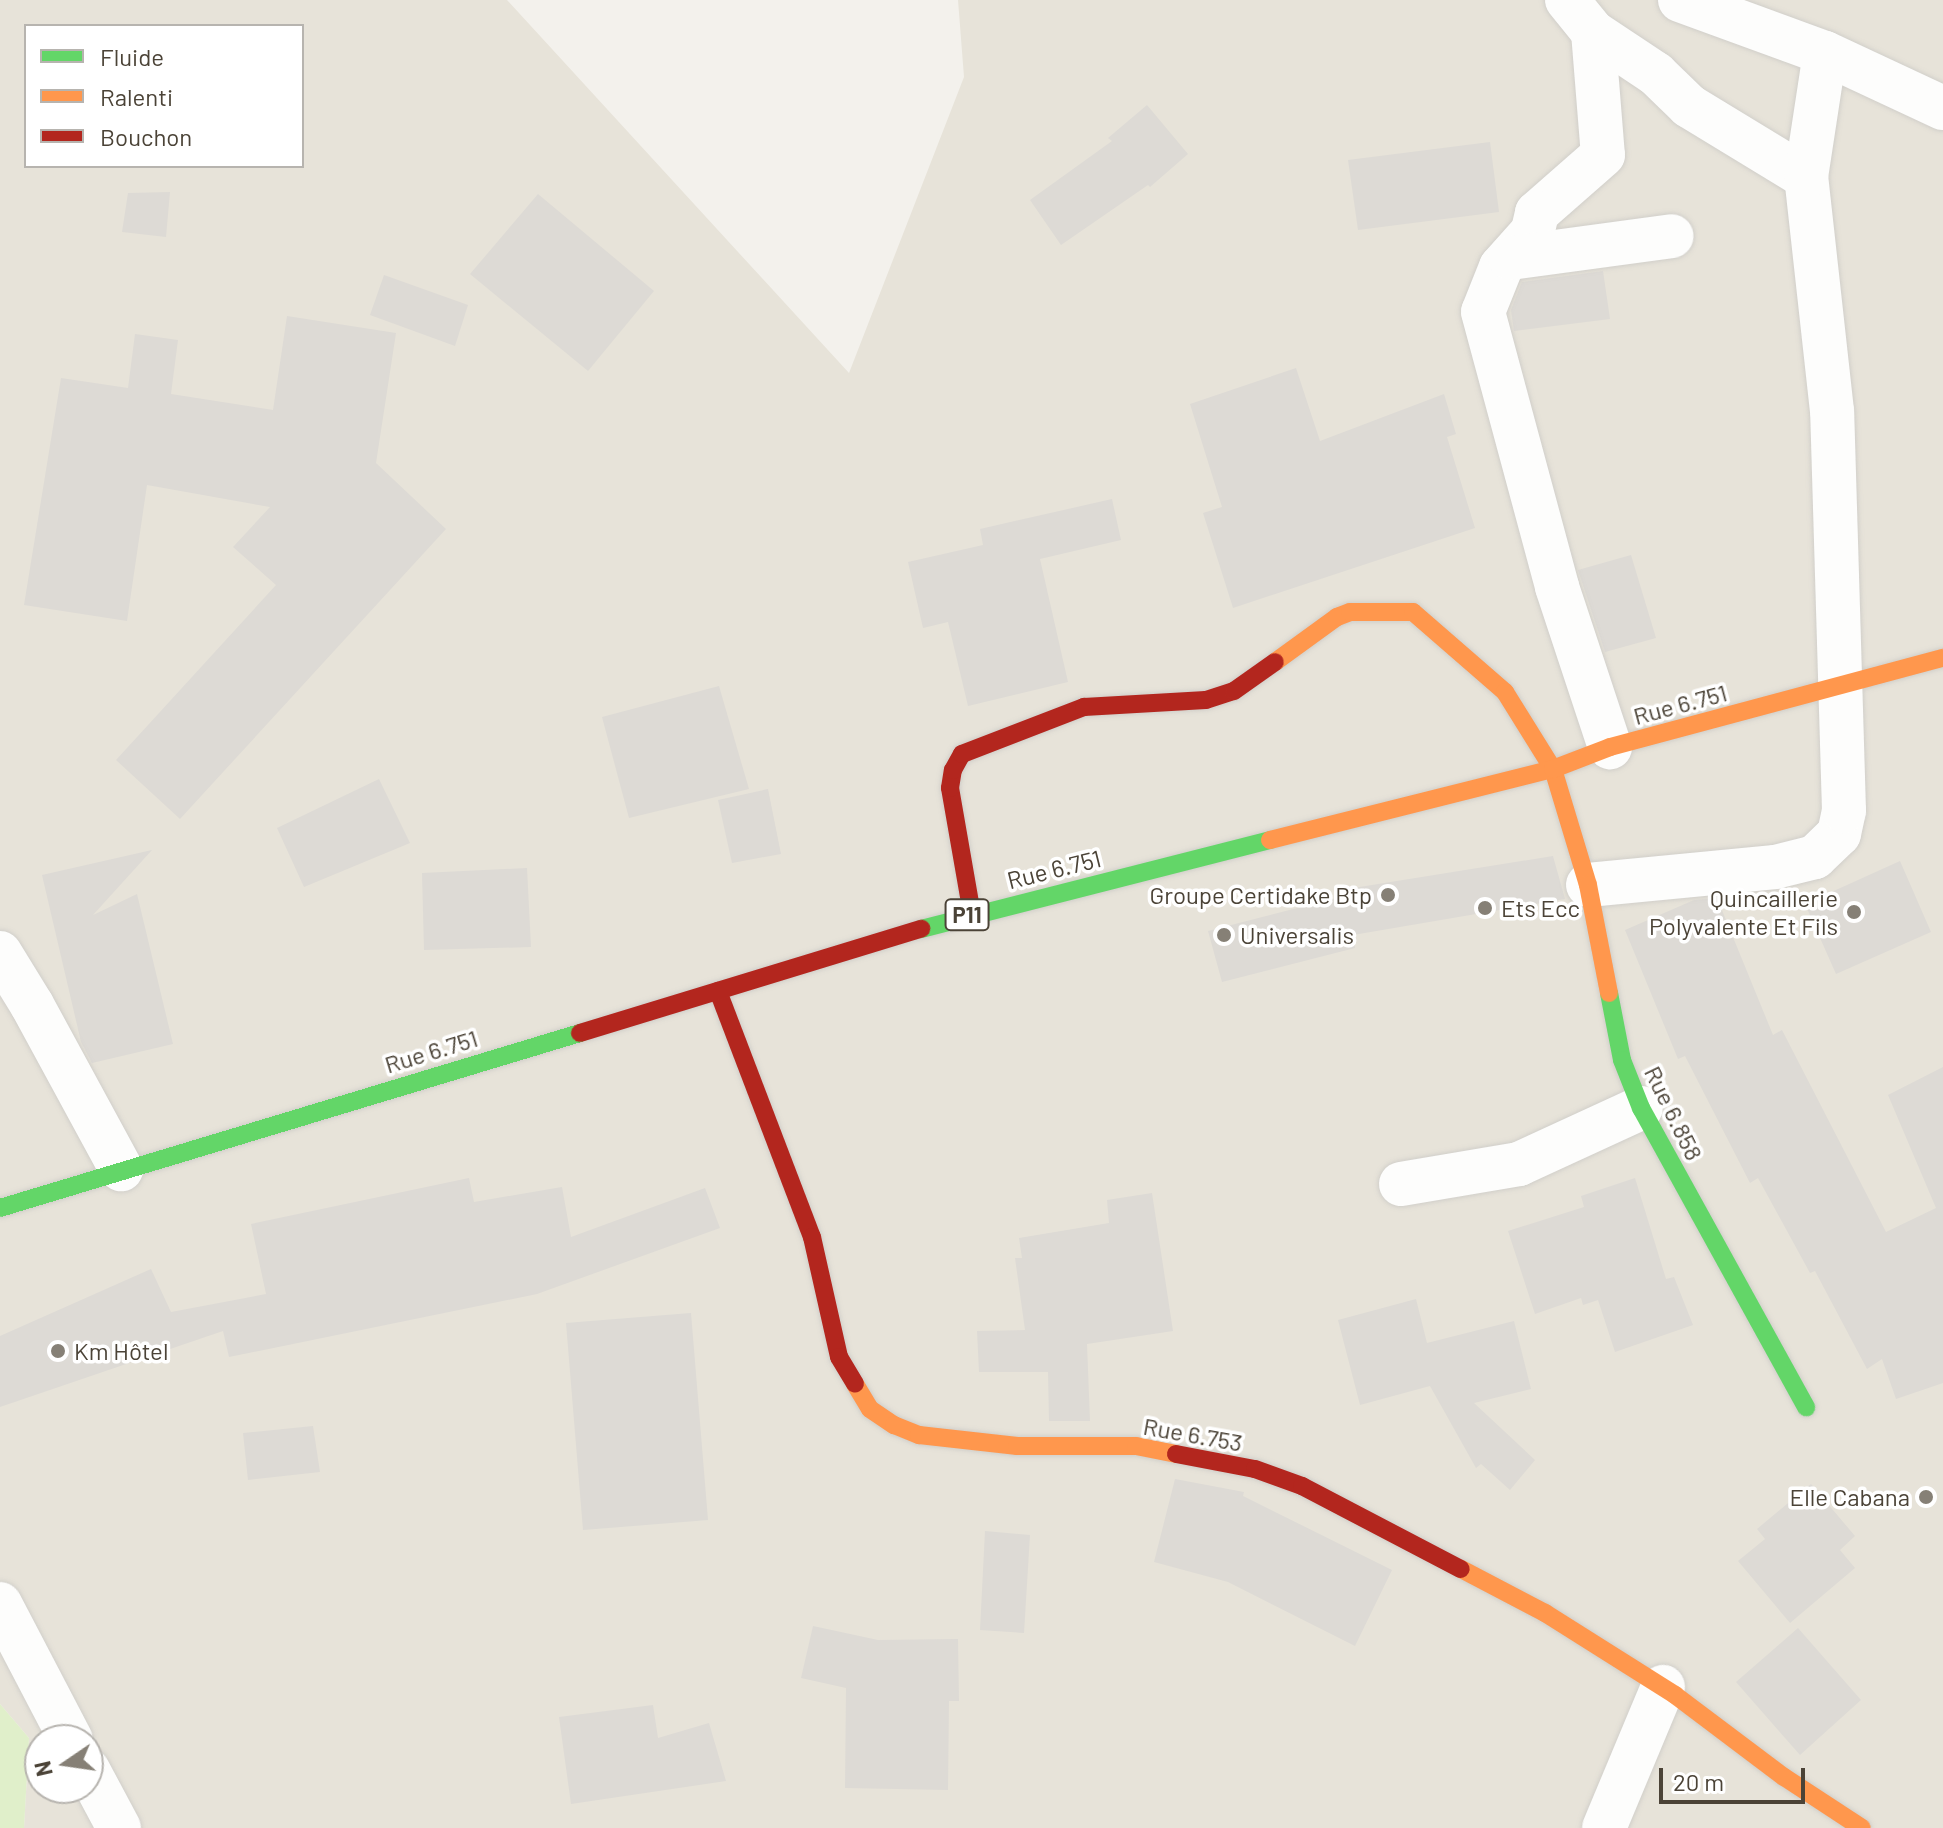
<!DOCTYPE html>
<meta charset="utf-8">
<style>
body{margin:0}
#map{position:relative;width:1943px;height:1828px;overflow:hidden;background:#f3f1ec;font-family:Barlow,sans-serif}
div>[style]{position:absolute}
.residential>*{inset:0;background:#e7e3d9}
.green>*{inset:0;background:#e0efca}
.building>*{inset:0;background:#dddad5}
.roads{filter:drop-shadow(0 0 2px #d1cfca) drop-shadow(0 0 2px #d1cfca)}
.street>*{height:44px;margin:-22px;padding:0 22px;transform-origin:22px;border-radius:22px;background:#fdfdfc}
.fast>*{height:18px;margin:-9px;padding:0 9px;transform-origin:9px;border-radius:9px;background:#63d668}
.slow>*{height:18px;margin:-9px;padding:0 9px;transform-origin:9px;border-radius:9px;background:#ff974d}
.jam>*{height:18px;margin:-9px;padding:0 9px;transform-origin:9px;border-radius:9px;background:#b3261e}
.dots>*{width:22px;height:22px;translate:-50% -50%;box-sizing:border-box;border:4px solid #fff;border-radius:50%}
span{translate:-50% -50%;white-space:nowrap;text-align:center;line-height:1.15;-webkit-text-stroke:7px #fff;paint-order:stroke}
.shield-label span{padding:2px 6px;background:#fff;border:2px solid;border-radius:6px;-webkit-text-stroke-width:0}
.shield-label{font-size:22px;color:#4b4337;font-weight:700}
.street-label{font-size:24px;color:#4b4337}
.poi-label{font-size:24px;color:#4b4337}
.right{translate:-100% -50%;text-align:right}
.left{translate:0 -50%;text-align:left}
.legend{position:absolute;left:24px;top:24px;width:280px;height:144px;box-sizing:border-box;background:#fff;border:2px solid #b7b4af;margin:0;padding:10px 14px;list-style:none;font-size:24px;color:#4b4337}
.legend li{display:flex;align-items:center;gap:16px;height:40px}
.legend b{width:40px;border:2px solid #b7b4af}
.north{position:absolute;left:24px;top:1724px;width:80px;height:80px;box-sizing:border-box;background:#fff;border:2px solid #b7b4af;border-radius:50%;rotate:257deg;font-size:22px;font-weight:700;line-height:32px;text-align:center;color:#4b4337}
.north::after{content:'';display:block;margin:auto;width:28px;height:36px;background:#868076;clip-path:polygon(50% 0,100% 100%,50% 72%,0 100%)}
.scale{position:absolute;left:1659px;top:1768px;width:146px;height:36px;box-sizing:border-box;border:4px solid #4b4337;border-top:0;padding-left:10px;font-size:24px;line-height:28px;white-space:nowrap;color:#4b4337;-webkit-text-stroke:6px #fff;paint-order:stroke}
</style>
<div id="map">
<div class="residential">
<i style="clip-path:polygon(evenodd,0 0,507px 0,849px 373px,964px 77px,958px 0,1943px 0,1943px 1828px,24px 1828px,29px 1738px,0 1704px,0 0,26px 26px,302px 26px,302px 166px,26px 166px,26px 26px,0 0,40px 1740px,88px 1740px,88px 1788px,40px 1788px,40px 1740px)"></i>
</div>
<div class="green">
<i style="clip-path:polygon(0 1704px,29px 1738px,24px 1828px,0 1828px)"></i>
</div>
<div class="building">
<i style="clip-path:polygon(1147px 105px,1188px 154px,1150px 187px,1148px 185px,1061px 245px,1030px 200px,1112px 141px,1108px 138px)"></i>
<i style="clip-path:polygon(1490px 142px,1499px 212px,1358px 230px,1348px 160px)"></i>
<i style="clip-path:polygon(170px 192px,166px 237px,122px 232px,128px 193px)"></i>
<i style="clip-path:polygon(538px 194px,654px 291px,588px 371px,470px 274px)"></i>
<i style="clip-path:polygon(1603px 271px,1610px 319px,1514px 331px,1511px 310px,1522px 282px)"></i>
<i style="clip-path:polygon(384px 275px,468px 305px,455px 346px,370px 315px)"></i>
<i style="clip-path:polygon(287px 316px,396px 333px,376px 463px,446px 529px,180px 819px,116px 760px,276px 585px,233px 547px,270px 507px,147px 485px,127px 621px,24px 605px,61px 378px,128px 388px,135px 334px,178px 340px,171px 394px,273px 410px)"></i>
<i style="clip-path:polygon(1296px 368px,1320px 441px,1444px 394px,1456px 434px,1447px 437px,1475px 528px,1233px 608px,1203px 513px,1222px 507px,1190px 404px)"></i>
<i style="clip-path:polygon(1112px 499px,1121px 540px,1040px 559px,1068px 682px,968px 706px,948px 622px,923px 628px,908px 562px,983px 545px,980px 529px)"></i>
<i style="clip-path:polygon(1631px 555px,1656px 638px,1605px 652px,1578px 570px)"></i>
<i style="clip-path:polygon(719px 686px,749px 789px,629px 818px,602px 717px)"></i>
<i style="clip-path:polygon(379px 779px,410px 843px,304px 887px,277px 828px)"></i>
<i style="clip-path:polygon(768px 789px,781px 854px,732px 863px,718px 800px)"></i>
<i style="clip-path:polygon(152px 850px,93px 915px,137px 894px,173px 1044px,92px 1063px,81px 1042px,42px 875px)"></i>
<i style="clip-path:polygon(1553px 856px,1565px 899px,1353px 935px,1355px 948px,1222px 982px,1208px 931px,1348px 895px,1347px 889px)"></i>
<i style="clip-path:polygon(1900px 861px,1931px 932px,1836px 974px,1805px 904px)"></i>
<i style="clip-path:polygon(527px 868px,531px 947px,424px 950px,422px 873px)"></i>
<i style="clip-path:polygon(1717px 898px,1773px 1035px,1782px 1030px,1886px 1232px,1936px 1208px,1888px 1095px,1943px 1067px,1943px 1383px,1896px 1399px,1882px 1359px,1867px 1369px,1815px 1271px,1810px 1273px,1758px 1178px,1750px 1183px,1685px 1056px,1678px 1059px,1625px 930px,1694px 900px)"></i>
<i style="clip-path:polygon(469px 1178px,474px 1202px,562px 1187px,571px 1237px,705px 1188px,720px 1228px,537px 1294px,229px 1357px,223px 1331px,0 1407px,0 1336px,151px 1269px,171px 1312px,266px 1294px,251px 1224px)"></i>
<i style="clip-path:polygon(1635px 1178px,1666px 1279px,1674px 1277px,1693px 1325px,1615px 1352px,1598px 1300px,1583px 1305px,1581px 1298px,1535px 1314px,1508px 1231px,1584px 1207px,1581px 1196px)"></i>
<i style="clip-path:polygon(1152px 1193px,1173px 1331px,1087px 1344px,1090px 1421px,1049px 1421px,1048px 1372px,979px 1372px,977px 1331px,1025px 1330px,1015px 1258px,1022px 1258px,1019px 1238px,1109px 1223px,1107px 1200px)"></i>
<i style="clip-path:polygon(1416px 1299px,1427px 1343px,1514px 1321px,1531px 1389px,1474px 1403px,1535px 1460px,1510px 1490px,1481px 1464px,1476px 1468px,1430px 1386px,1360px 1405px,1338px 1320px)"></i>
<i style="clip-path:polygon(691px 1313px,708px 1520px,583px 1530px,566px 1323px)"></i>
<i style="clip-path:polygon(313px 1426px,320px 1472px,248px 1480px,243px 1433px)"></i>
<i style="clip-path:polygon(1175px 1479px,1244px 1492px,1243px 1496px,1392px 1570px,1355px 1646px,1228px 1582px,1154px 1562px)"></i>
<i style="clip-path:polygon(1811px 1484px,1855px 1536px,1840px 1550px,1855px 1568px,1790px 1623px,1738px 1561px,1765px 1539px,1757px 1529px)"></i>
<i style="clip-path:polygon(985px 1531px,1030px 1535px,1024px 1633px,980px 1630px)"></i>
<i style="clip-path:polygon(813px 1626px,878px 1640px,958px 1639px,959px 1701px,949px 1701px,948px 1790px,845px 1788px,846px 1688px,801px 1678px)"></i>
<i style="clip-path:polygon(1798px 1628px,1861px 1700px,1800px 1755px,1736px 1682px)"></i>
<i style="clip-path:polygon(653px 1705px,658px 1738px,709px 1723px,726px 1781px,571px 1804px,559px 1717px)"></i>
</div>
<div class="roads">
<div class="street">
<i style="left:1567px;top:0;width:41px;rotate:50.9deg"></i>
<i style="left:1593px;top:32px;width:76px;rotate:33.7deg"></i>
<i style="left:1656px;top:74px;width:46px;rotate:44.1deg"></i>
<i style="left:1689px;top:106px;width:137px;rotate:31.3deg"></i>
<i style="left:1680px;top:0;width:154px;rotate:20.1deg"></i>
<i style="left:1825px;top:53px;width:130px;rotate:25deg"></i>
<i style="left:1593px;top:32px;width:123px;rotate:85.4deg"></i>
<i style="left:1603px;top:155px;width:88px;rotate:138.7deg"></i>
<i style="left:1537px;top:213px;width:18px;rotate:103deg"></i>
<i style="left:1533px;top:231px;width:48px;rotate:131.6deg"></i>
<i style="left:1501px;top:267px;width:48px;rotate:111.8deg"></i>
<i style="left:1483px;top:312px;width:285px;rotate:74.9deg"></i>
<i style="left:1557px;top:587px;width:169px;rotate:71.7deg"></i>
<i style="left:1510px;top:258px;width:163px;rotate:-7.7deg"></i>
<i style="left:1588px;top:885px;width:188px;rotate:-5.5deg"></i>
<i style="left:1775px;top:867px;width:41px;rotate:-14deg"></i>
<i style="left:1815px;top:857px;width:33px;rotate:-44deg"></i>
<i style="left:1839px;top:834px;width:24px;rotate:-78deg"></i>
<i style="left:1844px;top:811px;width:400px;rotate:-91.7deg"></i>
<i style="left:1832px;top:411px;width:235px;rotate:-96.3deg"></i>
<i style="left:1806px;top:177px;width:125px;rotate:-81.3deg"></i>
<i style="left:0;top:953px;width:61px;rotate:58.4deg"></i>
<i style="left:32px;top:1005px;width:187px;rotate:61.5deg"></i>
<i style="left:1401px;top:1184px;width:120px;rotate:-9.6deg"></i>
<i style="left:1519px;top:1164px;width:134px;rotate:-24.7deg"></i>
<i style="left:0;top:1604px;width:153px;rotate:62.4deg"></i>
<i style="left:88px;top:1770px;width:66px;rotate:61.9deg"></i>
<i style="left:1604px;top:1828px;width:153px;rotate:-67.3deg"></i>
</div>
<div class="fast">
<i style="left:921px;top:929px;width:360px;rotate:-14.3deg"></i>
<i style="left:1609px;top:993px;width:68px;rotate:79deg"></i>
<i style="left:1622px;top:1060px;width:52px;rotate:68.4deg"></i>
<i style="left:1641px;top:1108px;width:342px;rotate:61.1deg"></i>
<i style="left:0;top:1208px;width:606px;rotate:-16.79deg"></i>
</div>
<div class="slow">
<i style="left:1275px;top:662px;width:77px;rotate:-36deg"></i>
<i style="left:1337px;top:617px;width:14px;rotate:-21deg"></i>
<i style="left:1350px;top:612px;width:63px"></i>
<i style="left:1413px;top:612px;width:122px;rotate:41deg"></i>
<i style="left:1505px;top:692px;width:91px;rotate:58.1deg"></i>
<i style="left:1553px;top:769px;width:121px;rotate:73.2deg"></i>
<i style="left:1588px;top:885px;width:110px;rotate:79deg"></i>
<i style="left:1270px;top:840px;width:292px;rotate:-14.1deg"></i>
<i style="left:1553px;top:769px;width:61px;rotate:-21.1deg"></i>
<i style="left:1610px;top:747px;width:345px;rotate:-15deg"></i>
<i style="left:855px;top:1384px;width:29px;rotate:59deg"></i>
<i style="left:870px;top:1409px;width:29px;rotate:34deg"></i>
<i style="left:894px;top:1425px;width:27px;rotate:22deg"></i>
<i style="left:919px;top:1435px;width:99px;rotate:6.4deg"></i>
<i style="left:1017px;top:1446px;width:119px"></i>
<i style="left:1136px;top:1446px;width:41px;rotate:11.3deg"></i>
<i style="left:1461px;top:1569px;width:95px;rotate:27.6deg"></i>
<i style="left:1545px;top:1613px;width:154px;rotate:32.2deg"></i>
<i style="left:1675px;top:1695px;width:136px;rotate:37deg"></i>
<i style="left:1784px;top:1777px;width:93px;rotate:33.2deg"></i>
</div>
<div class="jam">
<i style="left:972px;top:914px;width:128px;rotate:-99.9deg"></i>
<i style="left:950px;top:788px;width:18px;rotate:-81deg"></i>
<i style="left:953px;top:770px;width:18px;rotate:-61deg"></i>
<i style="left:962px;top:754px;width:131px;rotate:-21.1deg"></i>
<i style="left:1084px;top:707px;width:122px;rotate:-3.3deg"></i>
<i style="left:1206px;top:700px;width:29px;rotate:-18deg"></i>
<i style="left:1234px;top:691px;width:50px;rotate:-35.3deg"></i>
<i style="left:718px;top:991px;width:263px;rotate:69.1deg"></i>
<i style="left:812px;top:1237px;width:123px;rotate:77.3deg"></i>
<i style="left:839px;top:1357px;width:31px;rotate:59deg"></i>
<i style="left:580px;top:1033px;width:357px;rotate:-17deg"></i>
<i style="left:1176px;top:1454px;width:80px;rotate:10.8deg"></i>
<i style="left:1255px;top:1469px;width:50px;rotate:19.9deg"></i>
<i style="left:1302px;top:1486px;width:179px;rotate:27.6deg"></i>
</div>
</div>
<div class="dots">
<i style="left:1388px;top:895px;background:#868076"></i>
<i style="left:1485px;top:908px;background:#868076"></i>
<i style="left:1854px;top:912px;background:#868076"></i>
<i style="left:1224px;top:935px;background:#868076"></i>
<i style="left:58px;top:1351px;background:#868076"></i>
<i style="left:1926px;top:1497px;background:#868076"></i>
</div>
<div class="shield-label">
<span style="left:967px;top:915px">P11</span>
</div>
<div class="street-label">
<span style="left:1680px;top:704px;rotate:-15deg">Rue 6.751</span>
<span style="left:1054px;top:869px;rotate:-14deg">Rue 6.751</span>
<span style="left:431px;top:1051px;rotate:-17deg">Rue 6.751</span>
<span style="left:1674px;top:1113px;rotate:64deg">Rue 6.858</span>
<span style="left:1193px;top:1434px;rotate:10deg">Rue 6.753</span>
</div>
<div class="poi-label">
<span class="right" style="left:1372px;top:895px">Groupe Certidake Btp</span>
<span class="right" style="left:1838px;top:912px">Quincaillerie<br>Polyvalente Et Fils</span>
<span class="left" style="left:1501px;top:908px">Ets Ecc</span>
<span class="left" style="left:1240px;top:935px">Universalis</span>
<span class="left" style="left:74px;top:1351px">Km Hôtel</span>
<span class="right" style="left:1910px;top:1497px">Elle Cabana</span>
</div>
<ul class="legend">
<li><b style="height:10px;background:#63d668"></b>Fluide</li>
<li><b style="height:10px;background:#ff974d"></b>Ralenti</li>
<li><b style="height:10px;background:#b3261e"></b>Bouchon</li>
</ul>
<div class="north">N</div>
<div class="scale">20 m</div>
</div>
